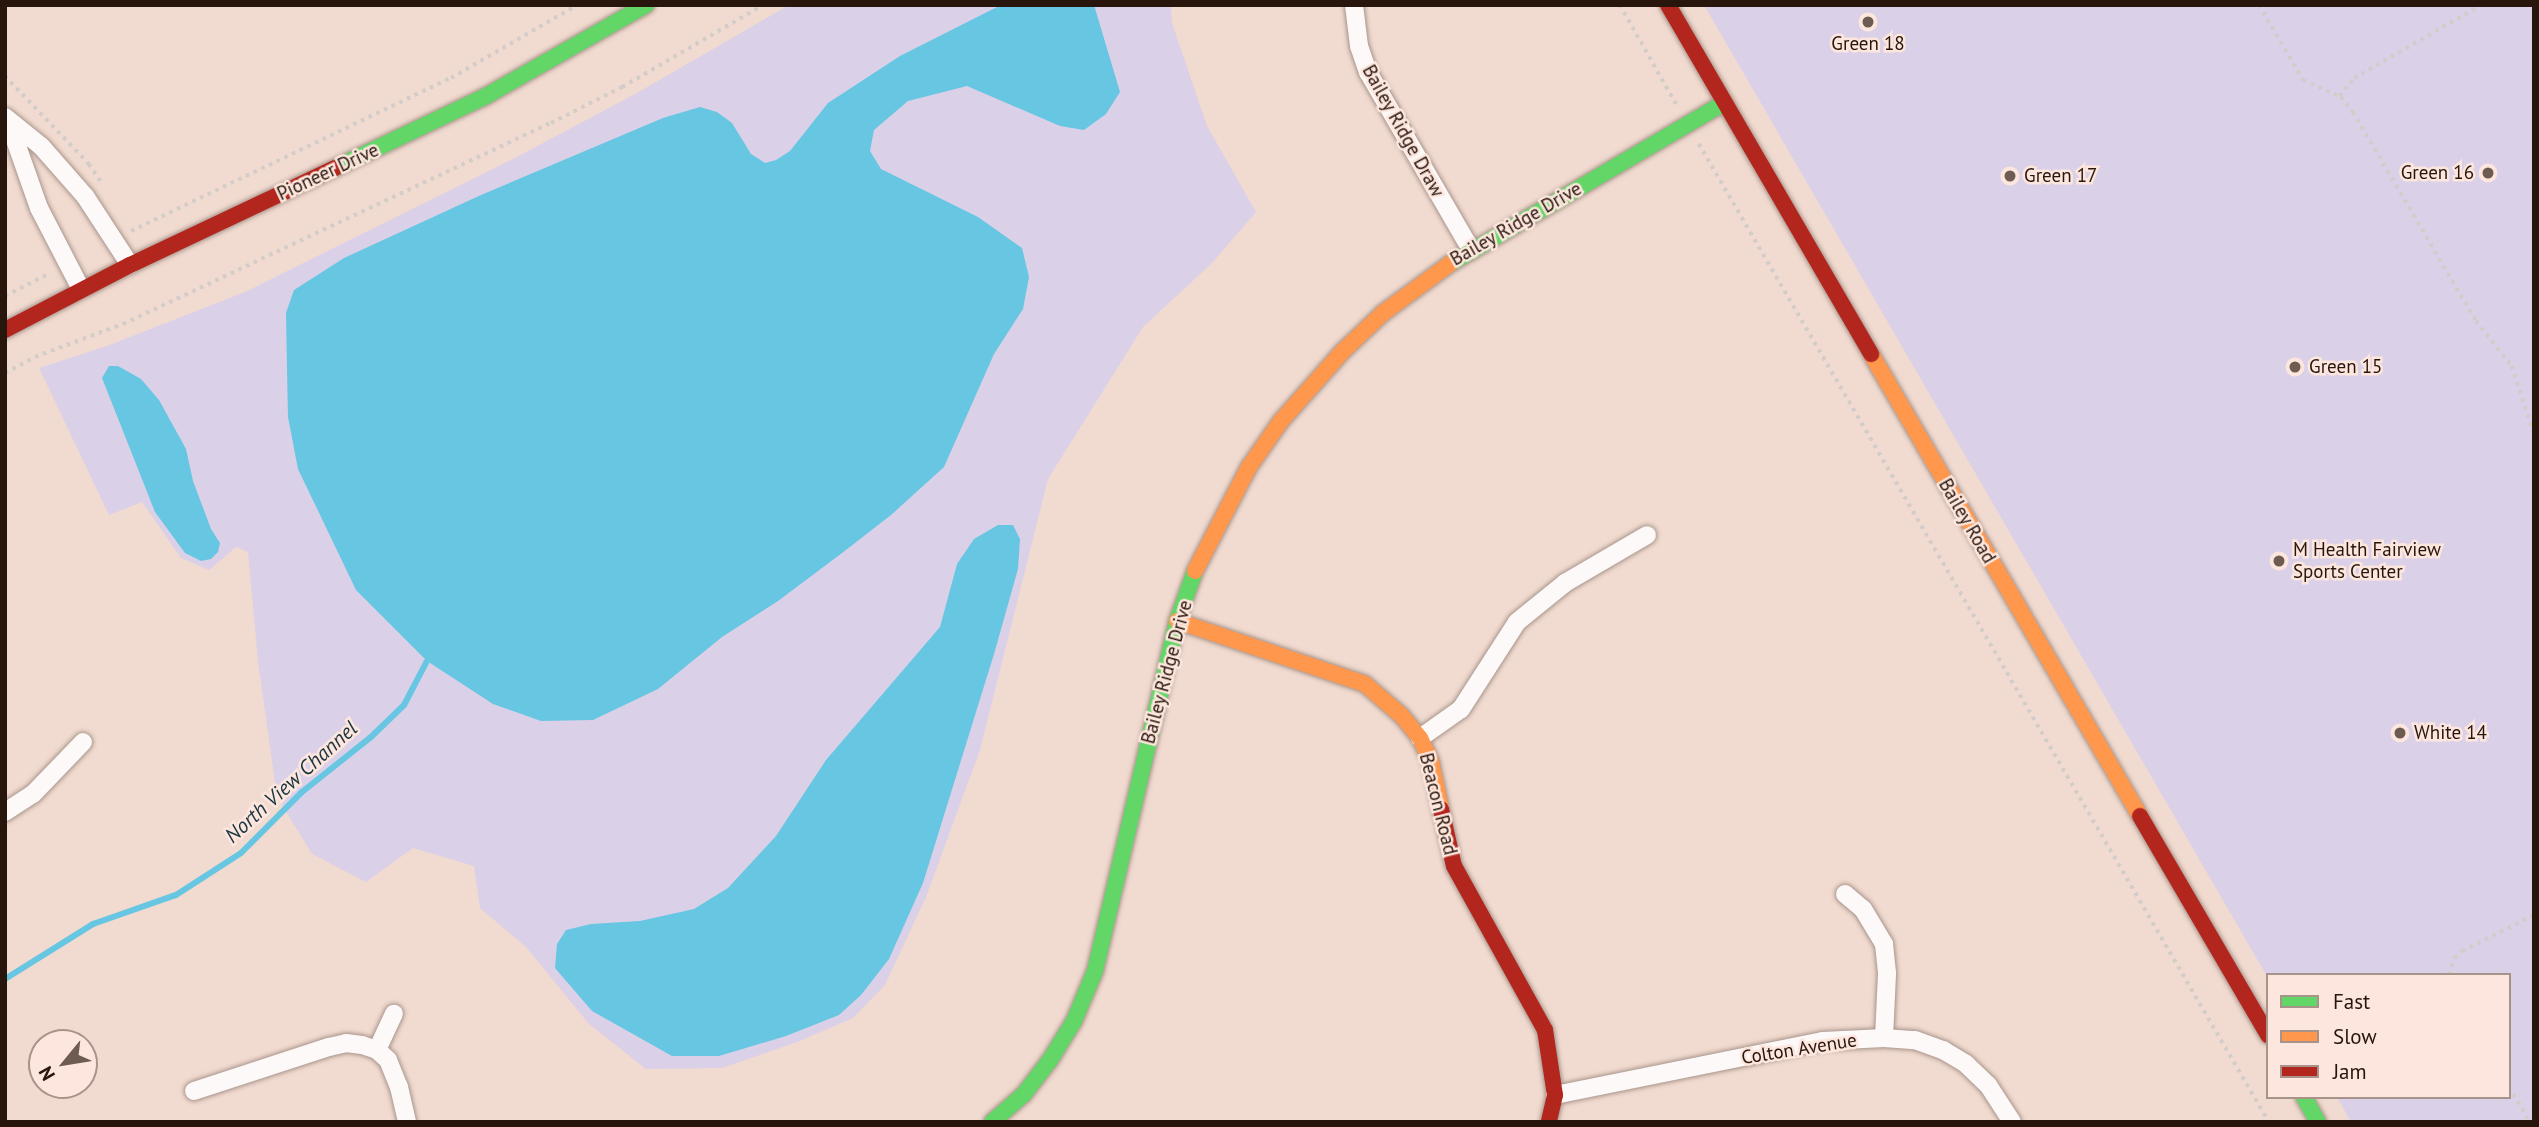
<!DOCTYPE html>
<style>
body{margin:0}
#map{position:relative;width:2539px;height:1127px;overflow:hidden;background:#f1dacf;font-family:"PT Sans",sans-serif}
div>[style]{position:absolute}
.green>*{inset:0;background:#dad0e8}
.water>*{inset:0;background:#67c6e2}
.stream>*{height:6px;margin:-3px;padding:0 3px;transform-origin:3px;border-radius:3px;background:#67c6e2}
.path>*{height:3.5px;margin-top:-1.75px;transform-origin:0;background:repeating-linear-gradient(90deg,#d3ccc9 0 3.5px,transparent 0 8.5px)}
.roads{filter:drop-shadow(0 0 2px #a8958c) drop-shadow(0 0 2px #a8958c)}
.street>*{height:18px;margin:-9px;padding:0 9px;transform-origin:9px;border-radius:9px;background:#fdf9f8}
.fast>*{height:16px;margin:-8px;padding:0 8px;transform-origin:8px;border-radius:8px;background:#63d668}
.slow>*{height:16px;margin:-8px;padding:0 8px;transform-origin:8px;border-radius:8px;background:#ff974d}
.jam>*{height:16px;margin:-8px;padding:0 8px;transform-origin:8px;border-radius:8px;background:#b3261e}
.dots>*{width:19px;height:19px;translate:-50% -50%;box-sizing:border-box;border:4px solid #fde6dd;border-radius:50%}
span{translate:-50% -50%;white-space:nowrap;text-align:center;line-height:1.15;-webkit-text-stroke:5px #fde6dd;paint-order:stroke}
.poi-label{font-size:19px;color:#28160d}
.right{translate:-100% -50%;text-align:right}
.left{translate:0 -50%;text-align:left}
.street-label{font-size:19px;color:#28160d}
.water-label{font-size:21px;color:#1a3641;font-style:italic}
.frame{position:absolute;inset:0;border:7px solid #28160d;pointer-events:none}
.legend{position:absolute;left:2266px;top:973px;width:245px;height:126px;box-sizing:border-box;background:#fde6dd;border:2px solid #a8938a;margin:0;padding:9px 12px;list-style:none;font-size:21px;color:#28160d}
.legend li{display:flex;align-items:center;gap:14px;height:35px}
.legend b{width:35px;border:2px solid #a8938a}
.north{position:absolute;left:28px;top:1029px;width:70px;height:70px;box-sizing:border-box;background:#fde6dd;border:2px solid #a8938a;border-radius:50%;rotate:240deg;font-size:19px;font-weight:700;line-height:28px;text-align:center;color:#28160d}
.north::after{content:'';display:block;margin:auto;width:24px;height:32px;background:#6e5b51;clip-path:polygon(50% 0,100% 100%,50% 72%,0 100%)}
</style>
<div id="map">
<div class="green">
<i style="clip-path:polygon(789px 5px,1171px 5px,1172px 23px,1207px 126px,1256px 212px,1212px 263px,1143px 327px,1048px 479px,980px 750px,926px 897px,885px 985px,853px 1018px,797px 1042px,722px 1068px,646px 1069px,589px 1024px,526px 947px,480px 908px,474px 866px,413px 848px,366px 882px,312px 854px,277px 797px,258px 661px,248px 552px,236px 547px,209px 570px,181px 558px,142px 502px,109px 515px,39px 368px,107px 346px,245px 292px,513px 159px,637px 93px)"></i>
<i style="clip-path:polygon(1704px 5px,2534px 5px,2534px 1122px,2351px 1122px,2337px 1097px,2509px 1097px,2509px 975px,2268px 975px,2268px 978px)"></i>
</div>
<div class="water">
<i style="clip-path:polygon(1001px 5px,1094px 5px,1120px 92px,1106px 114px,1084px 130px,1060px 126px,967px 86px,908px 101px,874px 130px,870px 151px,881px 169px,978px 217px,1022px 248px,1029px 277px,1023px 309px,994px 354px,944px 467px,891px 515px,842px 553px,778px 601px,722px 637px,658px 689px,593px 720px,541px 721px,493px 704px,427px 661px,356px 590px,298px 469px,288px 417px,287px 369px,286px 313px,294px 290px,344px 258px,481px 195px,663px 118px,700px 107px,717px 112px,732px 123px,751px 154px,765px 163px,776px 160px,790px 151px,828px 103px,900px 56px)"></i>
<i style="clip-path:polygon(109px 366px,118px 366px,141px 379px,159px 400px,186px 449px,193px 481px,211px 529px,220px 543px,218px 552px,211px 559px,201px 561px,185px 553px,155px 512px,102px 378px)"></i>
<i style="clip-path:polygon(998px 525px,1013px 525px,1020px 539px,1018px 569px,994px 654px,923px 883px,889px 959px,861px 995px,839px 1015px,786px 1036px,719px 1056px,672px 1056px,592px 1011px,555px 968px,557px 944px,566px 930px,591px 924px,640px 921px,694px 909px,728px 888px,776px 836px,826px 760px,940px 627px,957px 564px,974px 539px)"></i>
</div>
<div class="stream">
<i style="left:5px;top:979px;width:104px;rotate:-32deg"></i>
<i style="left:93px;top:924px;width:88px;rotate:-19.3deg"></i>
<i style="left:176px;top:895px;width:77px;rotate:-32.9deg"></i>
<i style="left:241px;top:853px;width:86px;rotate:-45deg"></i>
<i style="left:302px;top:792px;width:88px;rotate:-38.6deg"></i>
<i style="left:371px;top:737px;width:46px;rotate:-44.1deg"></i>
<i style="left:404px;top:705px;width:50px;rotate:-62.4deg"></i>
</div>
<div class="path">
<i style="left:1620px;top:5px;width:114px;rotate:60.5deg"></i>
<i style="left:2259px;top:5px;width:87px;rotate:59.6deg"></i>
<i style="left:2303px;top:80px;width:42px;rotate:24.1deg"></i>
<i style="left:2341px;top:97px;width:19px;rotate:51deg"></i>
<i style="left:2353px;top:112px;width:243px;rotate:59.5deg"></i>
<i style="left:2476px;top:321px;width:58px;rotate:51.3deg"></i>
<i style="left:2512px;top:366px;width:71px;rotate:72.1deg"></i>
<i style="left:5px;top:76px;width:122px;rotate:46.3deg"></i>
<i style="left:89px;top:164px;width:22px;rotate:56deg"></i>
<i style="left:2339px;top:96px;width:23px;rotate:-50deg"></i>
<i style="left:2354px;top:78px;width:146px;rotate:-29.9deg"></i>
<i style="left:1699px;top:144px;width:1132px;rotate:59.77deg"></i>
<i style="left:131px;top:231px;width:355px;rotate:-25.6deg"></i>
<i style="left:451px;top:78px;width:146px;rotate:-30.1deg"></i>
<i style="left:5px;top:296px;width:51px;rotate:-27.1deg"></i>
<i style="left:5px;top:373px;width:34px;rotate:-28deg"></i>
<i style="left:35px;top:357px;width:94px;rotate:-20.6deg"></i>
<i style="left:123px;top:324px;width:473px;rotate:-25.2deg"></i>
<i style="left:551px;top:123px;width:80px;rotate:-26.9deg"></i>
<i style="left:622px;top:87px;width:163px;rotate:-30.2deg"></i>
<i style="left:2449px;top:975px;width:18px;rotate:-74deg"></i>
<i style="left:2454px;top:958px;width:11px;rotate:-41deg"></i>
<i style="left:2462px;top:951px;width:80px;rotate:-26.6deg"></i>
<i style="left:2509px;top:1087px;width:41px;rotate:59deg"></i>
</div>
<div class="roads">
<div class="street">
<i style="left:1354px;top:5px;width:41px;rotate:83deg"></i>
<i style="left:1359px;top:46px;width:28px;rotate:71deg"></i>
<i style="left:1368px;top:72px;width:206px;rotate:59.9deg"></i>
<i style="left:5px;top:117px;width:46px;rotate:38.9deg"></i>
<i style="left:41px;top:146px;width:67px;rotate:48.7deg"></i>
<i style="left:85px;top:196px;width:82px;rotate:56.9deg"></i>
<i style="left:8px;top:120px;width:93px;rotate:70.6deg"></i>
<i style="left:39px;top:208px;width:91px;rotate:62.6deg"></i>
<i style="left:1420px;top:738px;width:50px;rotate:-35.3deg"></i>
<i style="left:1461px;top:709px;width:103px;rotate:-57.2deg"></i>
<i style="left:1517px;top:622px;width:62px;rotate:-39.1deg"></i>
<i style="left:1565px;top:583px;width:95px;rotate:-30.3deg"></i>
<i style="left:5px;top:812px;width:33px;rotate:-33deg"></i>
<i style="left:33px;top:794px;width:72px;rotate:-46.1deg"></i>
<i style="left:1845px;top:894px;width:23px;rotate:40deg"></i>
<i style="left:1863px;top:909px;width:41px;rotate:59deg"></i>
<i style="left:1884px;top:944px;width:30px;rotate:84deg"></i>
<i style="left:1887px;top:974px;width:64px;rotate:92.7deg"></i>
<i style="left:377px;top:1050px;width:40px;rotate:-65deg"></i>
<i style="left:194px;top:1091px;width:142px;rotate:-18.1deg"></i>
<i style="left:329px;top:1047px;width:17px;rotate:-13deg"></i>
<i style="left:346px;top:1043px;width:16px;rotate:7deg"></i>
<i style="left:362px;top:1045px;width:16px;rotate:18deg"></i>
<i style="left:377px;top:1050px;width:15px;rotate:42deg"></i>
<i style="left:388px;top:1060px;width:29px;rotate:68deg"></i>
<i style="left:399px;top:1087px;width:36px;rotate:77deg"></i>
<i style="left:1555px;top:1095px;width:273px;rotate:-11.4deg"></i>
<i style="left:1823px;top:1041px;width:61px;rotate:-2.8deg"></i>
<i style="left:1884px;top:1038px;width:31px;rotate:4deg"></i>
<i style="left:1915px;top:1040px;width:30px;rotate:20deg"></i>
<i style="left:1943px;top:1050px;width:27px;rotate:31deg"></i>
<i style="left:1966px;top:1064px;width:30px;rotate:44deg"></i>
<i style="left:1988px;top:1085px;width:44px;rotate:57deg"></i>
</div>
<div class="fast">
<i style="left:335px;top:168px;width:167px;rotate:-25.5deg"></i>
<i style="left:486px;top:96px;width:184px;rotate:-29.6deg"></i>
<i style="left:1451px;top:263px;width:316px;rotate:-30.4deg"></i>
<i style="left:2304px;top:1097px;width:29px;rotate:61deg"></i>
<i style="left:992px;top:1122px;width:43px;rotate:-41.2deg"></i>
<i style="left:1024px;top:1094px;width:43px;rotate:-52.6deg"></i>
<i style="left:1050px;top:1060px;width:46px;rotate:-58.4deg"></i>
<i style="left:1074px;top:1021px;width:54px;rotate:-67.2deg"></i>
<i style="left:1095px;top:971px;width:359px;rotate:-76.8deg"></i>
<i style="left:1177px;top:621px;width:53px;rotate:-70.2deg"></i>
</div>
<div class="slow">
<i style="left:1871px;top:354px;width:535px;rotate:59.79deg"></i>
<i style="left:1195px;top:571px;width:117px;rotate:-62.6deg"></i>
<i style="left:1249px;top:467px;width:56px;rotate:-55.2deg"></i>
<i style="left:1281px;top:421px;width:92px;rotate:-48.5deg"></i>
<i style="left:1342px;top:352px;width:57px;rotate:-43.6deg"></i>
<i style="left:1383px;top:313px;width:84px;rotate:-36.3deg"></i>
<i style="left:1177px;top:621px;width:198px;rotate:18.5deg"></i>
<i style="left:1365px;top:684px;width:49px;rotate:40.9deg"></i>
<i style="left:1402px;top:716px;width:28px;rotate:51deg"></i>
<i style="left:1420px;top:738px;width:26px;rotate:65deg"></i>
<i style="left:1431px;top:762px;width:48px;rotate:78deg"></i>
</div>
<div class="jam">
<i style="left:1668px;top:5px;width:404px;rotate:59.8deg"></i>
<i style="left:5px;top:330px;width:141px;rotate:-27.5deg"></i>
<i style="left:130px;top:265px;width:227px;rotate:-25.3deg"></i>
<i style="left:1441px;top:809px;width:58px;rotate:77.2deg"></i>
<i style="left:1454px;top:866px;width:188px;rotate:61deg"></i>
<i style="left:1545px;top:1030px;width:66px;rotate:81.3deg"></i>
<i style="left:1555px;top:1095px;width:28px;rotate:103deg"></i>
<i style="left:2140px;top:816px;width:254px;rotate:59.7deg"></i>
</div>
</div>
<div class="dots">
<i style="left:1868px;top:22px;background:#6e5b51"></i>
<i style="left:2488px;top:173px;background:#6e5b51"></i>
<i style="left:2010px;top:176px;background:#6e5b51"></i>
<i style="left:2295px;top:367px;background:#6e5b51"></i>
<i style="left:2279px;top:561px;background:#6e5b51"></i>
<i style="left:2400px;top:733px;background:#6e5b51"></i>
</div>
<div class="poi-label">
<span style="left:1868px;top:44px">Green 18</span>
<span class="right" style="left:2474px;top:173px">Green 16</span>
<span class="left" style="left:2024px;top:176px">Green 17</span>
<span class="left" style="left:2309px;top:367px">Green 15</span>
<span class="left" style="left:2293px;top:561px">M Health Fairview<br>Sports Center</span>
<span class="left" style="left:2414px;top:733px">White 14</span>
</div>
<div class="street-label">
<span style="left:1403px;top:131px;rotate:61deg">Bailey Ridge Draw</span>
<span style="left:328px;top:172px;rotate:-25deg">Pioneer Drive</span>
<span style="left:1516px;top:224px;rotate:-30deg">Bailey Ridge Drive</span>
<span style="left:1967px;top:521px;rotate:60deg">Bailey Road</span>
<span style="left:1167px;top:672px;rotate:-75deg">Bailey Ridge Drive</span>
<span style="left:1438px;top:804px;rotate:76deg">Beacon Road</span>
<span style="left:1799px;top:1049px;rotate:-9deg">Colton Avenue</span>
</div>
<div class="water-label">
<span style="left:291px;top:782px;rotate:-42deg">North View Channel</span>
</div>
<div class="frame"></div>
<ul class="legend">
<li><b style="height:9px;background:#63d668"></b>Fast</li>
<li><b style="height:9px;background:#ff974d"></b>Slow</li>
<li><b style="height:9px;background:#b3261e"></b>Jam</li>
</ul>
<div class="north">N</div>
</div>
